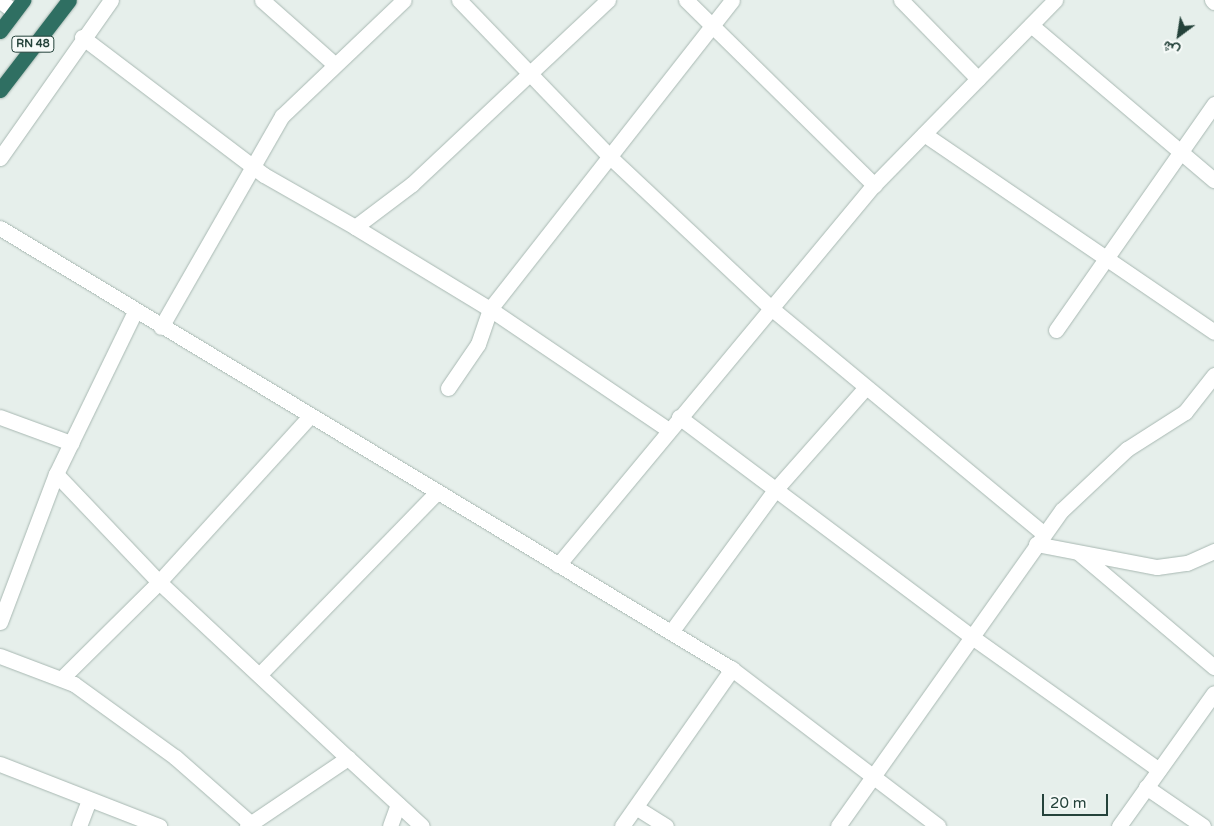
<!DOCTYPE html>
<meta charset="utf-8">
<style>
body{margin:0}
#map{position:relative;width:1214px;height:826px;overflow:hidden;background:#e6efeb;font-family:"Varela Round",Vazirmatn,sans-serif}
div>[style]{position:absolute}
.roads{filter:drop-shadow(0 0 1px #a8b8b2) drop-shadow(0 0 1px #a8b8b2)}
.street>*{height:15px;margin:-7.5px;padding:0 7.5px;transform-origin:7.5px;border-radius:7.5px;background:#fff}
.secondary>*{height:15px;margin:-7.5px;padding:0 7.5px;transform-origin:7.5px;border-radius:7.5px;background:#fff}
.highway>*{height:15px;margin:-7.5px;padding:0 7.5px;transform-origin:7.5px;border-radius:7.5px;background:#2f6f62}
span{translate:-50% -50%;white-space:nowrap;text-align:center;line-height:1.15;-webkit-text-stroke:4.5px #f7fbf9;paint-order:stroke}
.shield-label span{padding:1px 4px;background:#f7fbf9;border:1px solid;border-radius:4px;-webkit-text-stroke-width:0}
.shield-label{font-size:11px;color:#24423a;font-weight:700}
.north{position:absolute;left:1154px;top:10px;width:50px;height:50px;-webkit-text-stroke:4px #f7fbf9;paint-order:stroke;rotate:211deg;font-size:14px;font-weight:700;line-height:20px;text-align:center;color:#24423a}
.north::after{content:'';display:block;margin:auto;width:18px;height:22px;background:#24423a;clip-path:polygon(50% 0,100% 100%,50% 72%,0 100%)}
.scale{position:absolute;left:1042px;top:794px;width:66px;height:22px;box-sizing:border-box;border:2px solid #24423a;border-top:0;padding-left:6px;font-size:15px;line-height:18px;white-space:nowrap;color:#24423a;-webkit-text-stroke:4px #f7fbf9;paint-order:stroke}
</style>
<div id="map">
<div class="roads">
<div class="street">
<i style="left:262px;top:0;width:96px;rotate:41.6deg"></i>
<i style="left:459px;top:0;width:215px;rotate:46.1deg"></i>
<i style="left:608px;top:155px;width:224px;rotate:43.2deg"></i>
<i style="left:771px;top:308px;width:354px;rotate:39.6deg"></i>
<i style="left:686px;top:0;width:264px;rotate:44.5deg"></i>
<i style="left:901px;top:0;width:110px;rotate:45.7deg"></i>
<i style="left:1212px;top:0;width:3px;rotate:45deg"></i>
<i style="left:0;top:1px;width:17px;rotate:36deg"></i>
<i style="left:1031px;top:25px;width:240px;rotate:40.3deg"></i>
<i style="left:82px;top:37px;width:228px;rotate:37.2deg"></i>
<i style="left:264px;top:175px;width:105px;rotate:29.7deg"></i>
<i style="left:355px;top:227px;width:71px;rotate:-37deg"></i>
<i style="left:412px;top:184px;width:269px;rotate:-43.2deg"></i>
<i style="left:924px;top:134px;width:351px;rotate:34.3deg"></i>
<i style="left:0;top:158px;width:193px;rotate:-54.9deg"></i>
<i style="left:355px;top:227px;width:158px;rotate:31.3deg"></i>
<i style="left:490px;top:309px;width:216px;rotate:34.1deg"></i>
<i style="left:161px;top:327px;width:243px;rotate:-60.2deg"></i>
<i style="left:282px;top:116px;width:168px;rotate:-43.6deg"></i>
<i style="left:1056px;top:330px;width:276px;rotate:-55deg"></i>
<i style="left:448px;top:388px;width:53px;rotate:-55.7deg"></i>
<i style="left:478px;top:344px;width:37px;rotate:-71deg"></i>
<i style="left:490px;top:309px;width:392px;rotate:-51.9deg"></i>
<i style="left:0;top:417px;width:76px;rotate:20.1deg"></i>
<i style="left:679px;top:417px;width:366px;rotate:36.9deg"></i>
<i style="left:972px;top:637px;width:229px;rotate:35.4deg"></i>
<i style="left:56px;top:474px;width:149px;rotate:46.4deg"></i>
<i style="left:159px;top:582px;width:258px;rotate:43deg"></i>
<i style="left:1036px;top:544px;width:123px;rotate:10.8deg"></i>
<i style="left:1157px;top:567px;width:30px;rotate:-8deg"></i>
<i style="left:1187px;top:563px;width:30px;rotate:-24deg"></i>
<i style="left:1079px;top:553px;width:177px;rotate:40.2deg"></i>
<i style="left:558px;top:565px;width:494px;rotate:-50.3deg"></i>
<i style="left:874px;top:185px;width:259px;rotate:-45.6deg"></i>
<i style="left:0;top:622px;width:158px;rotate:-69.3deg"></i>
<i style="left:56px;top:474px;width:181px;rotate:-64.1deg"></i>
<i style="left:671px;top:632px;width:176px;rotate:-53.8deg"></i>
<i style="left:775px;top:490px;width:137px;rotate:-48.5deg"></i>
<i style="left:0;top:656px;width:79px;rotate:20.7deg"></i>
<i style="left:74px;top:684px;width:125px;rotate:35.9deg"></i>
<i style="left:175px;top:757px;width:98px;rotate:41.3deg"></i>
<i style="left:261px;top:673px;width:252px;rotate:-45.8deg"></i>
<i style="left:62px;top:678px;width:136px;rotate:-44.7deg"></i>
<i style="left:159px;top:582px;width:224px;rotate:-47.7deg"></i>
<i style="left:0;top:764px;width:171px;rotate:21.3deg"></i>
<i style="left:1146px;top:787px;width:69px;rotate:34.4deg"></i>
<i style="left:637px;top:808px;width:34px;rotate:32deg"></i>
<i style="left:79px;top:826px;width:28px;rotate:-69deg"></i>
<i style="left:247px;top:826px;width:122px;rotate:-34deg"></i>
<i style="left:348px;top:758px;width:100px;rotate:42.6deg"></i>
<i style="left:390px;top:826px;width:23px;rotate:-70deg"></i>
<i style="left:622px;top:826px;width:192px;rotate:-55deg"></i>
<i style="left:838px;top:826px;width:387px;rotate:-54.7deg"></i>
<i style="left:1062px;top:510px;width:89px;rotate:-43.2deg"></i>
<i style="left:1127px;top:449px;width:69px;rotate:-32.5deg"></i>
<i style="left:1185px;top:412px;width:47px;rotate:-51.9deg"></i>
<i style="left:1119px;top:826px;width:163px;rotate:-54.5deg"></i>
</div>
<div class="secondary">
<i style="left:0;top:228px;width:855px;rotate:31.07deg"></i>
<i style="left:732px;top:669px;width:259px;rotate:37.3deg"></i>
</div>
<div class="highway">
<i style="left:0;top:31px;width:39px;rotate:-53deg"></i>
<i style="left:0;top:90px;width:113px;rotate:-52.5deg"></i>
</div>
</div>
<div class="shield-label">
<span style="left:33px;top:44px">RN 48</span>
</div>
<div class="north">ش</div>
<div class="scale">20 m</div>
</div>
